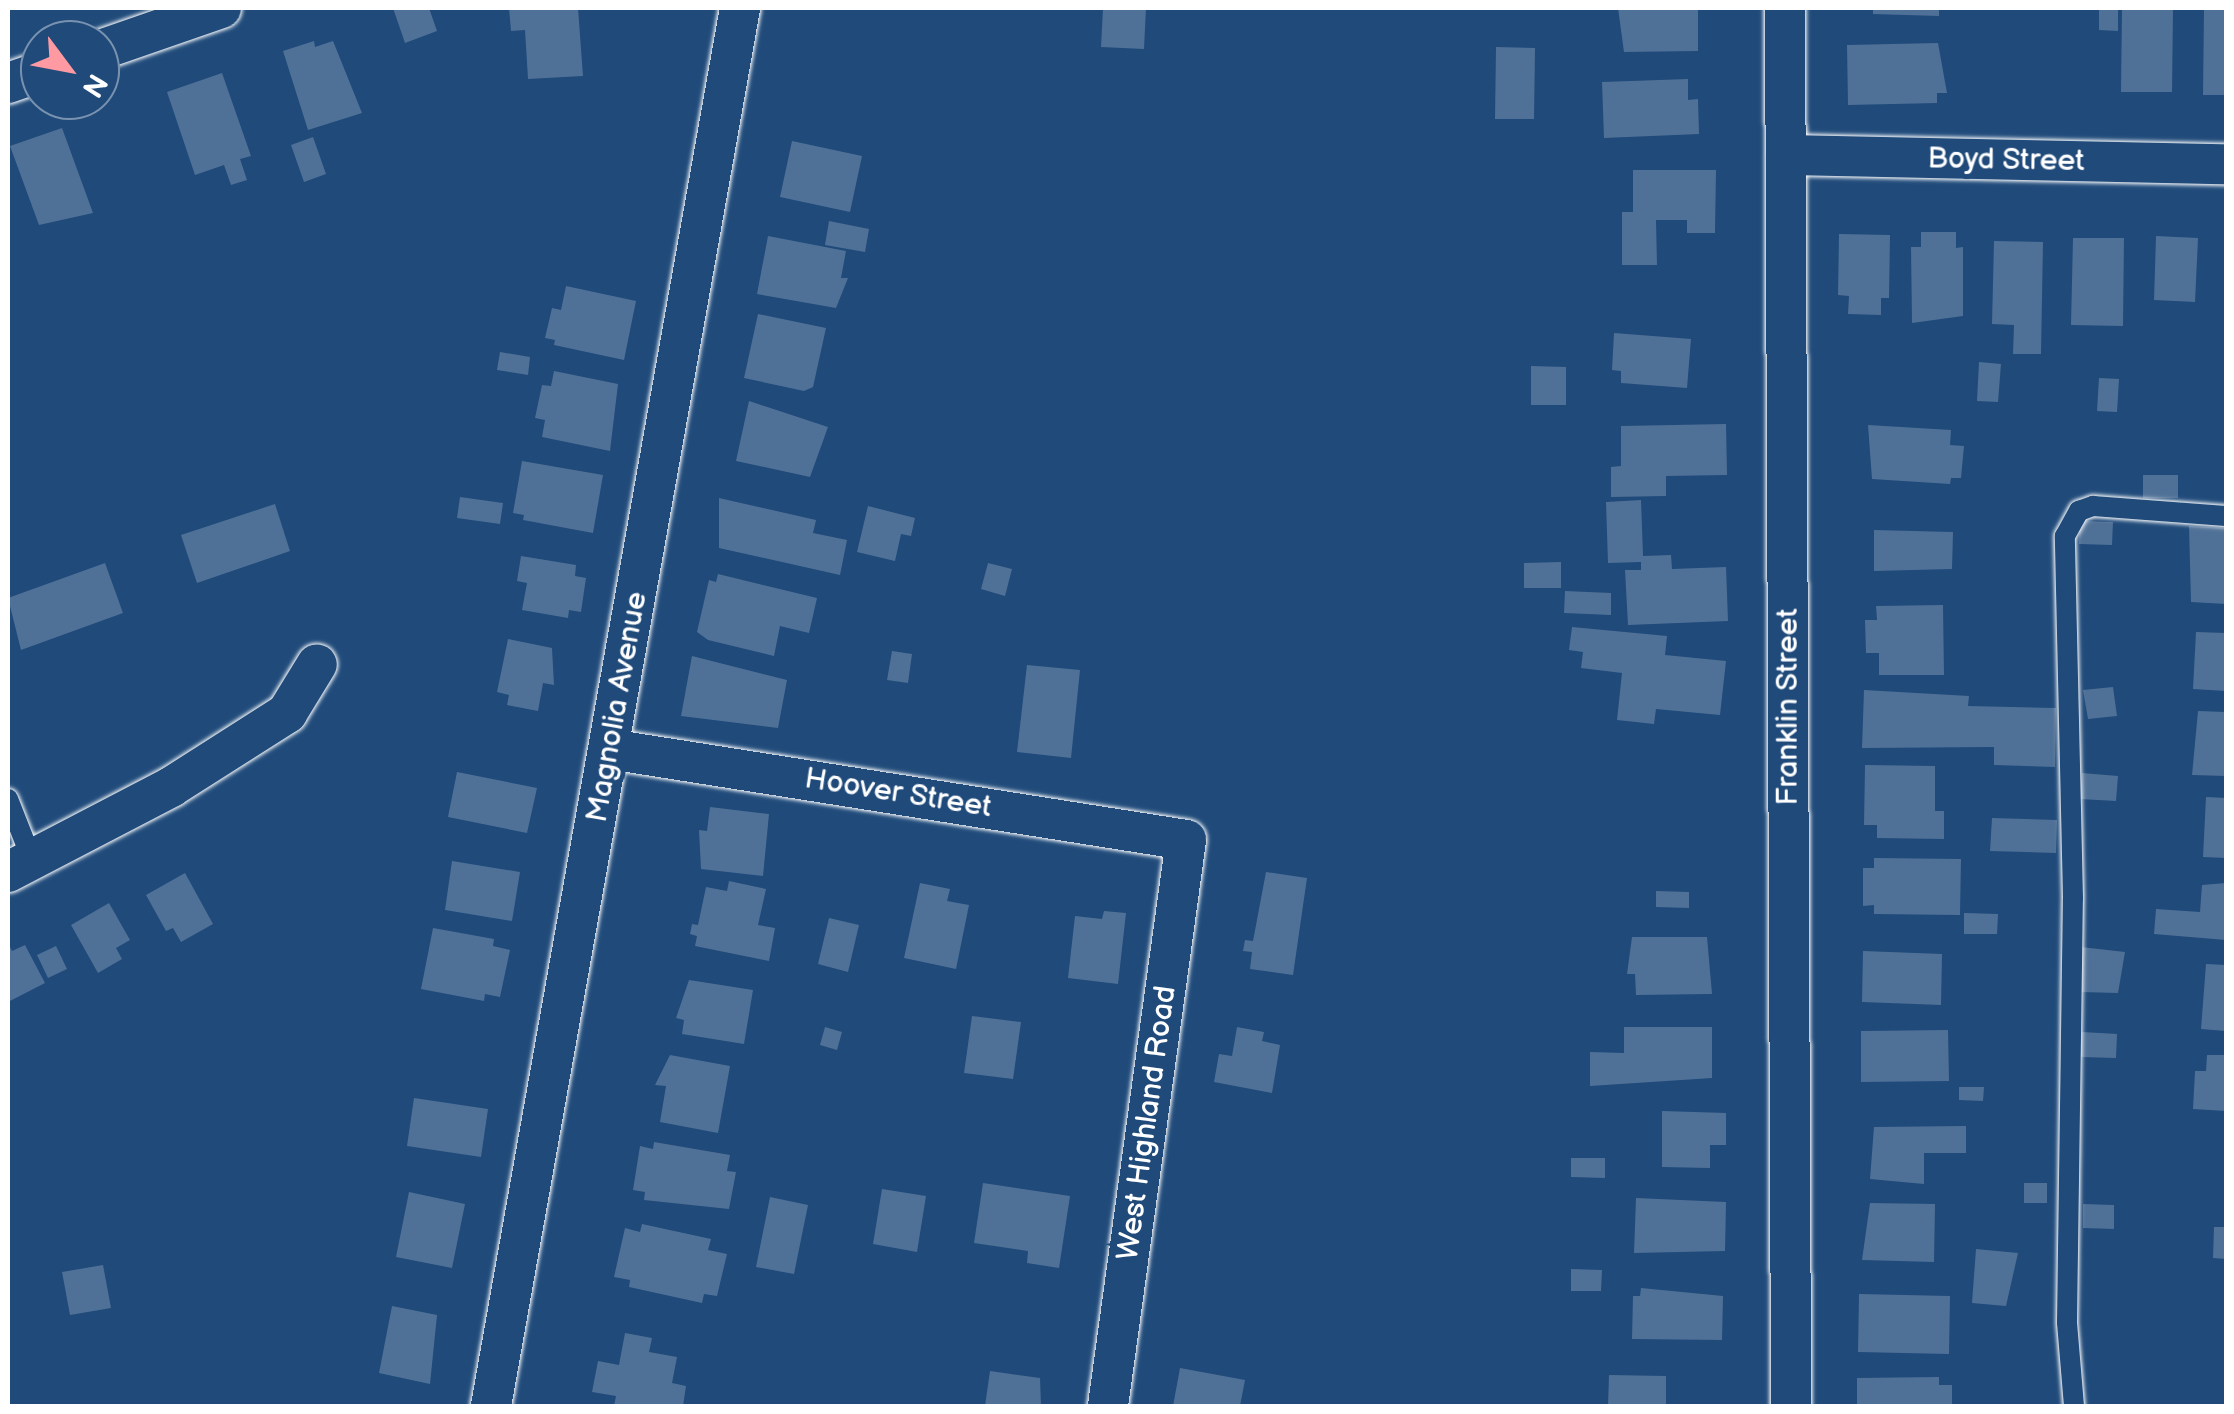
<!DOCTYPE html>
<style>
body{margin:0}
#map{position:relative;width:2234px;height:1414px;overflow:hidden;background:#1f4a7a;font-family:"Balsamiq Sans",sans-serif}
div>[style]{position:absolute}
.building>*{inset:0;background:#507197}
.roads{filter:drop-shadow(0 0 2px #fff) drop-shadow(0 0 2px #fff)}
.lane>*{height:20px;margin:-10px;padding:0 10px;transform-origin:10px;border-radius:10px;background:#1f4a7a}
.street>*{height:40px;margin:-20px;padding:0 20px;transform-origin:20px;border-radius:20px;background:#1f4a7a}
span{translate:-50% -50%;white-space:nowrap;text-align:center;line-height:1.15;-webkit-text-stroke:10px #1f4a7a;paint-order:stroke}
.street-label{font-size:30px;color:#fff}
.frame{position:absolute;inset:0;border:10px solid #fff;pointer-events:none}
.north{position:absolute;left:20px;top:20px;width:100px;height:100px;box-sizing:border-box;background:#1f4a7a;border:2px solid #7992af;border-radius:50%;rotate:122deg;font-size:28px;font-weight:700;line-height:40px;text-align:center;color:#fff}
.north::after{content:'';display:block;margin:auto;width:35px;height:45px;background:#ff9aa2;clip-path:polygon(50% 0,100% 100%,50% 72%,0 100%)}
</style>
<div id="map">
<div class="building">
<i style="clip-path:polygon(393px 8px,429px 8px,437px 31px,405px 43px)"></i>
<i style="clip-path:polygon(509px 8px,578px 8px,583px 76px,528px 79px,525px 30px,511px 31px)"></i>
<i style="clip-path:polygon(1103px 8px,1146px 8px,1144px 49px,1101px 47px)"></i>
<i style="clip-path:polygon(1618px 8px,1698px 8px,1698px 51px,1624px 52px)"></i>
<i style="clip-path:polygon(1873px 8px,1939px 8px,1939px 16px,1873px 14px)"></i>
<i style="clip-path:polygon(2099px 8px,2118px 8px,2118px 31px,2099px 30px)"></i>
<i style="clip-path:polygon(2122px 8px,2173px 8px,2172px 92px,2121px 92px)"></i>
<i style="clip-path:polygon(2204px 8px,2226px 8px,2226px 95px,2203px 95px)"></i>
<i style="clip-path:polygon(314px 41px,315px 47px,333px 41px,362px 113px,308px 130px,283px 51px)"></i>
<i style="clip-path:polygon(1938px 43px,1947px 93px,1937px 93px,1937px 103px,1848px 105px,1847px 45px)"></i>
<i style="clip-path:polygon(1496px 47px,1535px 48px,1534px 119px,1495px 119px)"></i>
<i style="clip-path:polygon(222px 73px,251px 156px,240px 159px,247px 180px,231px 185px,224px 165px,195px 175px,167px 92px)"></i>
<i style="clip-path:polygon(1688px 79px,1688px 100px,1698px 99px,1699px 134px,1604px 138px,1602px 82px)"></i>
<i style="clip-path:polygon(62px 128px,93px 213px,39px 225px,10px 146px)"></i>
<i style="clip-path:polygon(313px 137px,326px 174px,304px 182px,291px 145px)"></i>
<i style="clip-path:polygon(792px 141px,862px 156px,850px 212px,780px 197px)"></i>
<i style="clip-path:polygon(1633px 170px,1716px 170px,1715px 233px,1687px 233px,1687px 220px,1656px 220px,1657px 265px,1622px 265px,1622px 212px,1633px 212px)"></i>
<i style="clip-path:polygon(829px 221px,869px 229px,865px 252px,825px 245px)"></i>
<i style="clip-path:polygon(1921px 232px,1956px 232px,1956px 248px,1963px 247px,1963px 316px,1912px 323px,1911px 247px,1921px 247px)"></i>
<i style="clip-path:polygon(1839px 234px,1890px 235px,1889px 298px,1881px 298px,1881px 315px,1848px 314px,1849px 296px,1838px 295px)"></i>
<i style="clip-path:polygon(768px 236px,846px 251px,841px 278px,848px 278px,836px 308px,757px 294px)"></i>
<i style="clip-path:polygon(2156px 236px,2198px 238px,2195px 302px,2154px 300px)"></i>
<i style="clip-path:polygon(2073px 238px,2124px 238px,2123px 326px,2071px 325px)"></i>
<i style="clip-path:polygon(1994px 241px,2043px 242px,2041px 354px,2013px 354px,2014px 325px,1992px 324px)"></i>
<i style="clip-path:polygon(566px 286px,636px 301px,624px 360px,554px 345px,555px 340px,545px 338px,552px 308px,561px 310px)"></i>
<i style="clip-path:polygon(758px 314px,826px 328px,813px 387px,804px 391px,744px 378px)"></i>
<i style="clip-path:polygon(1614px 333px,1691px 339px,1687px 388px,1621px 383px,1621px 371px,1612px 370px)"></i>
<i style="clip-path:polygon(500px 352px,530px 357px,528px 375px,497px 370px)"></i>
<i style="clip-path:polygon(1979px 362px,2001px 364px,1998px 402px,1977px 401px)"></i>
<i style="clip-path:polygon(1531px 366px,1566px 367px,1566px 405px,1531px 405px)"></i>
<i style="clip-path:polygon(554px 371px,618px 384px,610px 451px,542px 437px,545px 420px,535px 418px,542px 385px,551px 386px)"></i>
<i style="clip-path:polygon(2099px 378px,2119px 379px,2117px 412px,2097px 411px)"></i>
<i style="clip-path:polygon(749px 401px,828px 427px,810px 477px,736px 461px)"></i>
<i style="clip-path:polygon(1726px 424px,1727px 475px,1666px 476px,1666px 496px,1611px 497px,1611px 467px,1621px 466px,1621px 426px)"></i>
<i style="clip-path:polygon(1868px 425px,1951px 430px,1950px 445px,1964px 446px,1961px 478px,1951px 478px,1950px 484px,1872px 479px)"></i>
<i style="clip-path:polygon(522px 461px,603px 475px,593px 533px,523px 520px,524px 515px,513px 513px)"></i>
<i style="clip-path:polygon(2143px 475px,2178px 475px,2178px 498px,2143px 498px)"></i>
<i style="clip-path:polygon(460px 497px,503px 503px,500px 524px,457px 518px)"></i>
<i style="clip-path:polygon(719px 498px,816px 520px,813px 533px,847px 540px,840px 575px,719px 548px)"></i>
<i style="clip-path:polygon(1641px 500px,1643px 556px,1671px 555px,1672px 569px,1726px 567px,1728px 621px,1628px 625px,1625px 570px,1641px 570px,1641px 562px,1608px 563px,1606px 502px)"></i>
<i style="clip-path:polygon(275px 504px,290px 551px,197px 583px,181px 535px)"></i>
<i style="clip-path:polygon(868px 506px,915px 518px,911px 536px,901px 534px,895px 561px,857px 552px)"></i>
<i style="clip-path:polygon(2080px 521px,2113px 522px,2112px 545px,2079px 544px)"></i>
<i style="clip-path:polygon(2189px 526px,2226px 528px,2226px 604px,2191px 602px)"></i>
<i style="clip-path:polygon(1874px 530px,1953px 532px,1952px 569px,1874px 571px)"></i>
<i style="clip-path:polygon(521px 556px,576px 565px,575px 576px,586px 578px,581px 612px,569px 610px,568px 618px,522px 610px,527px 583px,517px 581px)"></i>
<i style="clip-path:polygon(1561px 562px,1561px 588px,1524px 588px,1524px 563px)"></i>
<i style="clip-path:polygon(105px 563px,123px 613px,21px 650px,8px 598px)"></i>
<i style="clip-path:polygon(988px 563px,1012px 569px,1005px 596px,981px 589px)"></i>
<i style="clip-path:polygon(718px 574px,817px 598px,809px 633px,780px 626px,774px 656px,708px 640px,697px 632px,709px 580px,716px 582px)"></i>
<i style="clip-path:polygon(1565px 591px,1611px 593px,1611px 615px,1564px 613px)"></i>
<i style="clip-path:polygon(1943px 605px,1944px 675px,1879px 675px,1879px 653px,1866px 653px,1865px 620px,1877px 620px,1876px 606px)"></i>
<i style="clip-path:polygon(1572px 627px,1667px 636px,1665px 655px,1726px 661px,1720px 715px,1656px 709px,1654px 724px,1617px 720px,1622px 673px,1581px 668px,1583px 652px,1569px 650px)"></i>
<i style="clip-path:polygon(2196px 632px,2226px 633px,2226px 691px,2193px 689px)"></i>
<i style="clip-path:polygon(508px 639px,552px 648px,554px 685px,543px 683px,538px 711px,507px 705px,509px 695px,497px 692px)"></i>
<i style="clip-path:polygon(892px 651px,912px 654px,908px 683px,887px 680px)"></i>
<i style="clip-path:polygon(692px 656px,787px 680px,778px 728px,681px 716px)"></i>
<i style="clip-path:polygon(1027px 665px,1080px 670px,1071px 758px,1017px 752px)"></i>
<i style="clip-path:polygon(2113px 687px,2117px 716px,2088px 719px,2083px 690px)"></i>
<i style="clip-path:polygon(1864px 690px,1969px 696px,1968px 706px,2056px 708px,2055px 767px,1994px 765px,1994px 747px,1862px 748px)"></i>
<i style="clip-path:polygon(2198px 711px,2226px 712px,2226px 776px,2192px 775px)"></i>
<i style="clip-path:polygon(1865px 765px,1935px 766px,1935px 811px,1944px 811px,1944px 839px,1877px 838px,1877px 825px,1864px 825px)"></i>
<i style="clip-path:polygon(457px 772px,537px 788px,527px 833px,448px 817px)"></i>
<i style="clip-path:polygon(2082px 773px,2118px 776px,2116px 801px,2080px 799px)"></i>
<i style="clip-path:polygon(2206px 797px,2226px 798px,2226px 858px,2203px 857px)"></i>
<i style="clip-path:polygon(710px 807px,769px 814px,763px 876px,701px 869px,699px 830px,707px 831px)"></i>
<i style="clip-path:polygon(1992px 818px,2057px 820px,2056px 853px,1990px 851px)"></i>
<i style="clip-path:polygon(1874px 858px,1961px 859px,1960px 915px,1874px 914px,1874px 905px,1863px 906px,1863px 868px,1874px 868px)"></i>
<i style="clip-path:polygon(452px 861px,520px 872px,512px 921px,445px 910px)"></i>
<i style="clip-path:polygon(1266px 872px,1307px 878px,1293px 975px,1250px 969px,1252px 952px,1243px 951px,1245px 940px,1253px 941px)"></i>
<i style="clip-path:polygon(185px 873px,213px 924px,181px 942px,173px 928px,166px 931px,146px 895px)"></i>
<i style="clip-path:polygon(729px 881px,766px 889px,758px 925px,775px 928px,769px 961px,695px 946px,697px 936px,690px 934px,692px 924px,698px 925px,706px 887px,727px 891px)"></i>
<i style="clip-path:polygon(920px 883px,950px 889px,947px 901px,969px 905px,956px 969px,904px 958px)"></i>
<i style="clip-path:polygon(2226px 883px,2226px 940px,2154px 934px,2156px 909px,2200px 912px,2202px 885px)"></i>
<i style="clip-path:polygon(1656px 891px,1689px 892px,1689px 908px,1656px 907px)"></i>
<i style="clip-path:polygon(109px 903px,130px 940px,116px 948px,122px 959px,98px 973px,71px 925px)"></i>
<i style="clip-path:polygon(1104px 911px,1126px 913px,1118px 984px,1068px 978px,1075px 916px,1102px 919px)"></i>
<i style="clip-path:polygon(1964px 913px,1998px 914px,1997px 934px,1964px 934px)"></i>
<i style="clip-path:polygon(829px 918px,859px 925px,848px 972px,818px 964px)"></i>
<i style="clip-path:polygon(433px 928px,494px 939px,493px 946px,510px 950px,500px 997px,485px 994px,484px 1001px,421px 989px)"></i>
<i style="clip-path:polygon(1632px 937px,1707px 937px,1712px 994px,1636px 995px,1635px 974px,1627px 974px)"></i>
<i style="clip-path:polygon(8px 943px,12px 951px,25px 945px,45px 983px,8px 1002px)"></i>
<i style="clip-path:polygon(56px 946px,67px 969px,48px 978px,37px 955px)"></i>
<i style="clip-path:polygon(2081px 947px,2125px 952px,2118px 993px,2080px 992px)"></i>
<i style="clip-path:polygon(1863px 951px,1942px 954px,1941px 1005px,1862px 1002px)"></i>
<i style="clip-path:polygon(2206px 964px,2226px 965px,2226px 1031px,2201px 1029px)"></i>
<i style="clip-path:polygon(689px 980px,753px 990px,744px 1044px,682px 1034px,684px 1020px,676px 1018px)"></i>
<i style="clip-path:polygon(972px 1016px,1021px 1022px,1013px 1079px,964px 1073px)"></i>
<i style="clip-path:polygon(825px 1027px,842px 1032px,837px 1050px,820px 1045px)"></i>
<i style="clip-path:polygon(1237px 1027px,1264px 1032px,1262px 1041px,1280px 1045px,1272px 1093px,1214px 1082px,1219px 1054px,1232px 1056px)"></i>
<i style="clip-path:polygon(1624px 1027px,1712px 1027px,1712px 1078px,1590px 1086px,1590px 1052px,1624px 1053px)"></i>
<i style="clip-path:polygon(1948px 1030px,1949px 1081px,1861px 1082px,1861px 1031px)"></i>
<i style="clip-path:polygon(2082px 1032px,2117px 1034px,2116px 1058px,2080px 1057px)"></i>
<i style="clip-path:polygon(670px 1055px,730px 1066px,718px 1133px,660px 1122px,666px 1086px,655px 1085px)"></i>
<i style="clip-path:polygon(2207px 1055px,2226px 1055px,2226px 1111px,2193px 1109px,2195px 1071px,2206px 1071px)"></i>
<i style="clip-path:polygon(1959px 1087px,1984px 1087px,1983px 1101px,1959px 1100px)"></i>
<i style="clip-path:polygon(414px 1098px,488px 1109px,481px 1157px,407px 1146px)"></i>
<i style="clip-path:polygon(1662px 1111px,1726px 1113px,1726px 1145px,1710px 1145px,1710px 1168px,1662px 1167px)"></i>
<i style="clip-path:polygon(1966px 1126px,1966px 1153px,1924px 1153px,1924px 1184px,1870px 1179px,1874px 1127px)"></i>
<i style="clip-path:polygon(654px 1142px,730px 1155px,727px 1171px,736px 1172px,729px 1209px,644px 1200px,645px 1192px,633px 1190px,640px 1146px,653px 1149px)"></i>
<i style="clip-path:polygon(1571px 1158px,1605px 1158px,1605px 1178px,1571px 1177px)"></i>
<i style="clip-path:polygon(983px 1183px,1070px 1196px,1059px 1268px,1027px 1263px,1028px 1251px,974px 1243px)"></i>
<i style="clip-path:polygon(2024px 1183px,2047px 1183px,2047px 1203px,2024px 1203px)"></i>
<i style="clip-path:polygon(882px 1189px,926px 1196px,917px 1252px,873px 1244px)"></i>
<i style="clip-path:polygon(409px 1192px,465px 1204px,452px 1268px,396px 1257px)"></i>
<i style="clip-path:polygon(770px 1197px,808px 1205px,794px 1274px,756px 1267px)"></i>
<i style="clip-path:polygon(1636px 1198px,1726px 1202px,1725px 1251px,1634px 1253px)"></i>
<i style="clip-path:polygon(1870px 1203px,1935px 1204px,1934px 1262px,1862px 1260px)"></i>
<i style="clip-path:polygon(2083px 1204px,2114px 1205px,2114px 1229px,2083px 1228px)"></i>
<i style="clip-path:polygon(642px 1224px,711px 1239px,708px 1250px,727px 1254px,717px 1296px,704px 1294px,702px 1303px,629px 1287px,630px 1280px,614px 1277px,625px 1228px,640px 1232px)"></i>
<i style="clip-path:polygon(2214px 1227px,2226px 1227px,2226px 1259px,2213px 1258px)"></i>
<i style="clip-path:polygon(1976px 1249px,2018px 1253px,2006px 1306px,1972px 1303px)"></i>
<i style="clip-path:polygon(103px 1265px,111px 1308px,70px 1315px,62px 1272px)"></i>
<i style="clip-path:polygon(1571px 1269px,1602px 1270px,1601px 1291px,1571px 1291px)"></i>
<i style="clip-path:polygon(1641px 1288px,1723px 1296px,1722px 1340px,1632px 1339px,1633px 1296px,1640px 1296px)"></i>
<i style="clip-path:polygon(1859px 1294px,1950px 1296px,1949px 1354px,1858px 1352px)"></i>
<i style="clip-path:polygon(392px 1306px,437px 1315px,430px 1384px,379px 1373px)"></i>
<i style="clip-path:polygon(625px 1333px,652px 1338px,649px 1352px,677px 1357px,672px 1383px,686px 1386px,683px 1406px,614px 1406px,616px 1396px,592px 1392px,598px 1361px,619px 1365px)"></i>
<i style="clip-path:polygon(1180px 1368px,1245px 1380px,1240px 1406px,1173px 1406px)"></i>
<i style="clip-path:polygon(990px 1371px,1040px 1378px,1041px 1406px,985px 1406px)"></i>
<i style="clip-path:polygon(1609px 1375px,1666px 1376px,1666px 1406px,1608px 1406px)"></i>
<i style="clip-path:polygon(1939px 1377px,1939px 1385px,1952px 1385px,1952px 1406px,1857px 1406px,1857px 1378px)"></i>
</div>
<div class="roads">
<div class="lane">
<i style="left:8px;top:799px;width:66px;rotate:68.5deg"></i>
<i style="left:2074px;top:1406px;width:84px;rotate:-94.8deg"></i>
<i style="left:2067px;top:1322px;width:424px;rotate:-89.2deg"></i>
<i style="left:2073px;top:898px;width:362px;rotate:-91.3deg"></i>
<i style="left:2065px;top:536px;width:29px;rotate:-61deg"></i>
<i style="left:2079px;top:511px;width:15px;rotate:-20deg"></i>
<i style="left:2093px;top:506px;width:133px;rotate:4.3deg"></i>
</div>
<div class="street">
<i style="left:1785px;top:8px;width:1398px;rotate:89.75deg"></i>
<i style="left:100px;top:50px;width:128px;rotate:-19.1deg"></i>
<i style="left:8px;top:83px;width:34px;rotate:-19deg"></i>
<i style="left:1786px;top:155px;width:440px;rotate:1.2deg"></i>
<i style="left:609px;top:749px;width:584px;rotate:8.96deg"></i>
<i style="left:1186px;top:840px;width:571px;rotate:97.85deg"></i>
<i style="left:8px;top:872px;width:184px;rotate:-27.5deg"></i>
<i style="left:171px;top:787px;width:138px;rotate:-32.5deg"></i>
<i style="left:287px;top:713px;width:57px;rotate:-58.5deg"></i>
<i style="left:491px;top:1406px;width:1420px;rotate:-79.9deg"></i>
</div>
</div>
<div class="street-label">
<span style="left:2006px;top:160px;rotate:1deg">Boyd Street</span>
<span style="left:617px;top:707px;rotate:-80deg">Magnolia Avenue</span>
<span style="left:1788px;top:707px;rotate:-90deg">Franklin Street</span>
<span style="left:898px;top:793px;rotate:9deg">Hoover Street</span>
<span style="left:1147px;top:1123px;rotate:-82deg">West Highland Road</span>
</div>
<div class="frame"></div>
<div class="north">N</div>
</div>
